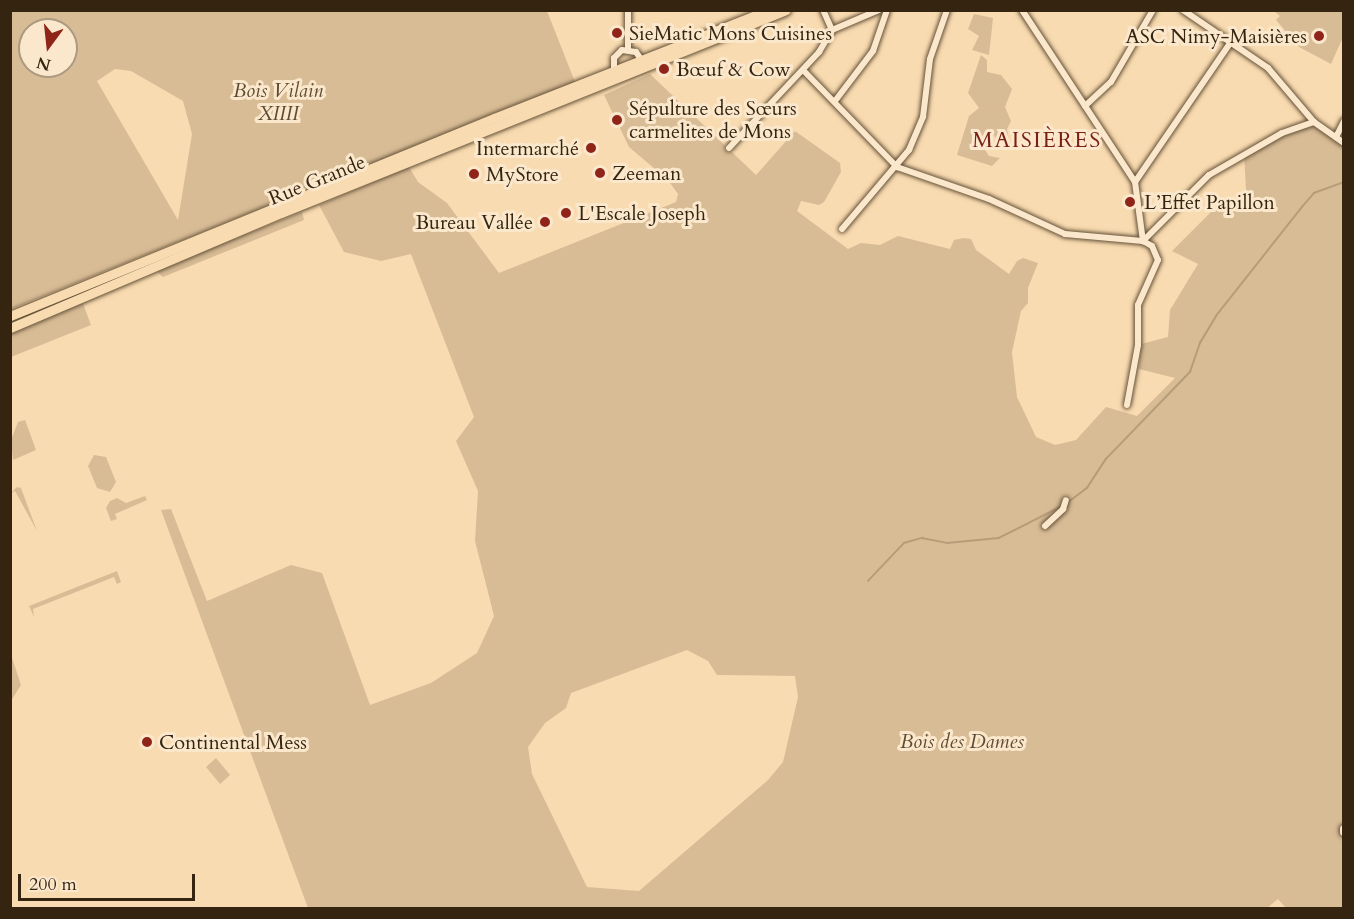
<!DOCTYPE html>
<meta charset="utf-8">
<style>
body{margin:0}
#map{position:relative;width:1354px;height:919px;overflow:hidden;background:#f9dbb1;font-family:Cardo,serif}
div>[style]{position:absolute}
.green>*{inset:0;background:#d8bc96}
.stream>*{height:1.5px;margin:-0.75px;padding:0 0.75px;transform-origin:0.75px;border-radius:0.75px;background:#b69d7a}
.roads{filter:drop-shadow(0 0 2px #655238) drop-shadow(0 0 2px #655238)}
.street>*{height:6px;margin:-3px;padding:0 3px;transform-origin:3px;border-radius:3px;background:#fbe8cc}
.secondary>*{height:8px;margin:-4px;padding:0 4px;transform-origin:4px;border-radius:4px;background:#fbe8cc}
.primary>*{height:9px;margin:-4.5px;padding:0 4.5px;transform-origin:4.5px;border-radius:4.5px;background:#f9dbb1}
.dots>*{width:16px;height:16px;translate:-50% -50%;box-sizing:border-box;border:3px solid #fbe8cc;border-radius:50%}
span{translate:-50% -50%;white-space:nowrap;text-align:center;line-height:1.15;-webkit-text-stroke:6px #fbe8cc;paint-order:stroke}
.poi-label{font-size:20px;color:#342410}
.left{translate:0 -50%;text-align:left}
.right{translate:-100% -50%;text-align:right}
.park-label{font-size:20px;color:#5d4a32;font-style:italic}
.street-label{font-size:20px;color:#342410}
.quarter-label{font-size:22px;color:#7a1f14;letter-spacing:1.5px}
.frame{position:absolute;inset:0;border:12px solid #342410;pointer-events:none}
.north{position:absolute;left:18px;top:18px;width:60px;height:60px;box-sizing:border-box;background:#fbe8cc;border:2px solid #ab9a81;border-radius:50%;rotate:195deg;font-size:16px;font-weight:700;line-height:24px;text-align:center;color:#342410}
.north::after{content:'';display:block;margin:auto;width:21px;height:27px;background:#8f2418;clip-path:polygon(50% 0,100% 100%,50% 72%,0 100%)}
.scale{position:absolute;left:18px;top:874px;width:177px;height:27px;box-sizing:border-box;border:3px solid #342410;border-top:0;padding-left:8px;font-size:18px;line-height:21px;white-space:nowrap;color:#342410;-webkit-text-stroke:4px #fbe8cc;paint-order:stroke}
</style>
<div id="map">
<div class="green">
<i style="clip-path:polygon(evenodd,11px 11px,547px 11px,575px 82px,11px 309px,11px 11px,30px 30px,66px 30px,66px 66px,30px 66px,30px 30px,11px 11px,115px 69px,131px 71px,183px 101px,192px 134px,178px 220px,97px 81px,115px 69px)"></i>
<i style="clip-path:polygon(1274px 11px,1343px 11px,1343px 37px,1331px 64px,1299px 47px,1276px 20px,1280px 16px)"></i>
<i style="clip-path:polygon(974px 14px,993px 18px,989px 55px,972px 50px,979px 36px,968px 29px)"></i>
<i style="clip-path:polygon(981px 55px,987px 60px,987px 72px,1001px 75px,1012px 89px,1005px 107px,1011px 121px,1007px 129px,1009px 141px,998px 141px,993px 134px,983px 147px,989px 156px,1000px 158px,992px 166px,957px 155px,969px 116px,979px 108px,968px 93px)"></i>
<i style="clip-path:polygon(evenodd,650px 74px,756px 175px,795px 131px,840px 163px,841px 172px,824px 202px,819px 205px,801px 201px,797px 211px,848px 249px,861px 243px,880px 245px,898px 236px,950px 249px,954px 240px,964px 238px,971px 239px,976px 250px,1009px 274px,1017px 261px,1023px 258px,1038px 263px,1028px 288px,1028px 303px,1021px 311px,1012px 352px,1017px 397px,1036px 437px,1055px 445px,1076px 440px,1106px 407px,1137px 416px,1175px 378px,1139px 369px,1141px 344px,1168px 337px,1170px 310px,1198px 264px,1172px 251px,1213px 210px,1227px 212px,1246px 190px,1244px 154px,1314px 122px,1344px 143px,1343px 908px,1286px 908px,1278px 899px,1267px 908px,308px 908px,161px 510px,171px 509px,207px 601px,291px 565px,322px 573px,370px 705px,431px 683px,477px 653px,494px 616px,475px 541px,478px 491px,456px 441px,474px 417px,411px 254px,381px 261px,344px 252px,319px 205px,409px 167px,418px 182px,447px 203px,499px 273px,676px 202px,678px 194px,668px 180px,629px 147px,604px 95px,650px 74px,687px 650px,708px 661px,717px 675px,795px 676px,798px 697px,783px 762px,768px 780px,639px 891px,587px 887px,532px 774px,528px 747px,545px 723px,566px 708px,571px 693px,687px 650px)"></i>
<i style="clip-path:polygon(302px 212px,304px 220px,163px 277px,155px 270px)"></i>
<i style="clip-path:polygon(82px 301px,91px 325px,11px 357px,10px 334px)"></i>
<i style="clip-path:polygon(25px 420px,36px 450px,13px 460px,11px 440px,18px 422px)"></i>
<i style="clip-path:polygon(94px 455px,106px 457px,116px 482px,110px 492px,97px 488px,88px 466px)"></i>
<i style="clip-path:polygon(17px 487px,21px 488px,37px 531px,15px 491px,11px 493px)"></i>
<i style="clip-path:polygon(145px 496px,147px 500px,115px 514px,117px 519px,111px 521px,106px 508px,110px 501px,117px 498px,126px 503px)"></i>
<i style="clip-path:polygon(117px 571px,121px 582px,117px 584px,114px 577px,33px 609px,34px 617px,29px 606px)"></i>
<i style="clip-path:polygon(11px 655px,21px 685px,11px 701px,10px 701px)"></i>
<i style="clip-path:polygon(216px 758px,230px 775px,220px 784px,206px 767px)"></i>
</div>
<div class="stream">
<i style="left:1067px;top:503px;width:25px;rotate:-37deg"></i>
<i style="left:1087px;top:488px;width:35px;rotate:-57deg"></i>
<i style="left:1106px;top:459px;width:121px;rotate:-46deg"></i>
<i style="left:1190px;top:372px;width:31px;rotate:-71deg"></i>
<i style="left:1200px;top:343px;width:31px;rotate:-59deg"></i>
<i style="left:1216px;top:316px;width:139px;rotate:-51.7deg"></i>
<i style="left:1302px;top:207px;width:18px;rotate:-49deg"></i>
<i style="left:1314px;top:193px;width:32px;rotate:-20deg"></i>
<i style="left:868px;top:581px;width:52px;rotate:-46.5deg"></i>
<i style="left:904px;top:543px;width:19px;rotate:-16deg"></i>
<i style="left:922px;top:538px;width:25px;rotate:11deg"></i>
<i style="left:947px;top:543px;width:52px;rotate:-5.5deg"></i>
<i style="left:999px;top:538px;width:68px;rotate:-26.9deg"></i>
</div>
<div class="roads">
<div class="street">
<i style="left:628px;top:10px;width:39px;rotate:90deg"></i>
<i style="left:1022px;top:10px;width:206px;rotate:56.7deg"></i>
<i style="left:1135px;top:182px;width:60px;rotate:82.3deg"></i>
<i style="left:1183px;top:10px;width:103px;rotate:34.3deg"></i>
<i style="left:1268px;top:68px;width:71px;rotate:49.6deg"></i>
<i style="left:1314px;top:122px;width:37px;rotate:35deg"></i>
<i style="left:832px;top:30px;width:51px;rotate:-23.1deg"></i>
<i style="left:614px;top:71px;width:13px;rotate:-90deg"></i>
<i style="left:614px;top:58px;width:11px;rotate:-45deg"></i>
<i style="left:622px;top:50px;width:14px;rotate:8deg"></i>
<i style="left:636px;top:52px;width:11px;rotate:56deg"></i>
<i style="left:804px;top:71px;width:134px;rotate:45.9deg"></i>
<i style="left:897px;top:167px;width:97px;rotate:19.2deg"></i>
<i style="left:989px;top:199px;width:84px;rotate:24.7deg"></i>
<i style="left:1065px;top:234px;width:78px;rotate:5.1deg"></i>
<i style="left:1143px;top:241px;width:10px;rotate:29deg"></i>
<i style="left:1152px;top:246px;width:15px;rotate:67deg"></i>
<i style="left:1158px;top:260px;width:49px;rotate:114deg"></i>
<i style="left:1138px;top:305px;width:40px;rotate:90deg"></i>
<i style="left:1138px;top:345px;width:61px;rotate:100.4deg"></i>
<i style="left:835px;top:101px;width:63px;rotate:-52.8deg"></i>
<i style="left:873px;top:51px;width:43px;rotate:-71.1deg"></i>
<i style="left:1085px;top:106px;width:35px;rotate:-43deg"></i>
<i style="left:1111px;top:82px;width:83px;rotate:-59.7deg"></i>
<i style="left:1336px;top:137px;width:18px;rotate:-63deg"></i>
<i style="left:729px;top:148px;width:132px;rotate:-46.8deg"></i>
<i style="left:819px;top:52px;width:26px;rotate:-59deg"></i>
<i style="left:832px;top:30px;width:22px;rotate:-114deg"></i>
<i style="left:1135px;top:182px;width:170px;rotate:-55.6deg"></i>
<i style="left:842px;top:229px;width:104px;rotate:-49.7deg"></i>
<i style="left:909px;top:150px;width:36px;rotate:-67deg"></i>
<i style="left:923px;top:117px;width:58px;rotate:-83.1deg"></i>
<i style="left:930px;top:59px;width:52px;rotate:-70.9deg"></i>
<i style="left:1143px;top:241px;width:93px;rotate:-45deg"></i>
<i style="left:1209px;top:175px;width:84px;rotate:-29.9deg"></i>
<i style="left:1282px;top:133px;width:34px;rotate:-19deg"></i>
<i style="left:1045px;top:526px;width:25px;rotate:-43deg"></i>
<i style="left:1063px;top:509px;width:9px;rotate:-72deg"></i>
</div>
<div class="secondary">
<i style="left:1344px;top:829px;width:3px;rotate:90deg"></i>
</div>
<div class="primary">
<i style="left:10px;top:316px;width:523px;rotate:-22.25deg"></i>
<i style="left:494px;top:118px;width:295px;rotate:-21.5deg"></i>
<i style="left:10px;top:328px;width:294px;rotate:-23deg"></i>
<i style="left:281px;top:213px;width:544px;rotate:-21.9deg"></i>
</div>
</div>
<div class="dots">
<i style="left:617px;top:33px;background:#8f2418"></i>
<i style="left:1319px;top:36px;background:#8f2418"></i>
<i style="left:664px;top:69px;background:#8f2418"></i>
<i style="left:617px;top:120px;background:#8f2418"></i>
<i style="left:591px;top:148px;background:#8f2418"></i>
<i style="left:600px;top:173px;background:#8f2418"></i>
<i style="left:474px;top:174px;background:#8f2418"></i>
<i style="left:1130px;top:202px;background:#8f2418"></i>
<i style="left:566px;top:213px;background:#8f2418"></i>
<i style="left:545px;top:222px;background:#8f2418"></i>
<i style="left:147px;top:742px;background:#8f2418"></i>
</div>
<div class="poi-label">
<span class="left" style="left:629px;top:33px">SieMatic Mons Cuisines</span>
<span class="right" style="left:1307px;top:36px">ASC Nimy-Maisières</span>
<span class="left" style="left:676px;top:69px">Bœuf &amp; Cow</span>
<span class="left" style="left:629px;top:120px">Sépulture des Sœurs<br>carmelites de Mons</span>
<span class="right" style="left:579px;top:148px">Intermarché</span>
<span class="left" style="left:612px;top:173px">Zeeman</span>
<span class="left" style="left:486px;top:174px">MyStore</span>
<span class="left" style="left:1144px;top:202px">L’Effet Papillon</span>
<span class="left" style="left:578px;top:213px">L'Escale Joseph</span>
<span class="right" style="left:533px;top:222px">Bureau Vallée</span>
<span class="left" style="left:159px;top:742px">Continental Mess</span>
</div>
<div class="park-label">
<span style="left:278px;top:102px">Bois Vilain<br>XIIII</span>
<span style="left:962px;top:741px">Bois des Dames</span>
</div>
<div class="street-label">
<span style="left:317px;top:180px;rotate:-22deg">Rue Grande</span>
</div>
<div class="quarter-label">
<span style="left:1037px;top:141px">MAISIÈRES</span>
</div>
<div class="frame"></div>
<div class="north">N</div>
<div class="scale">200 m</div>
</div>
